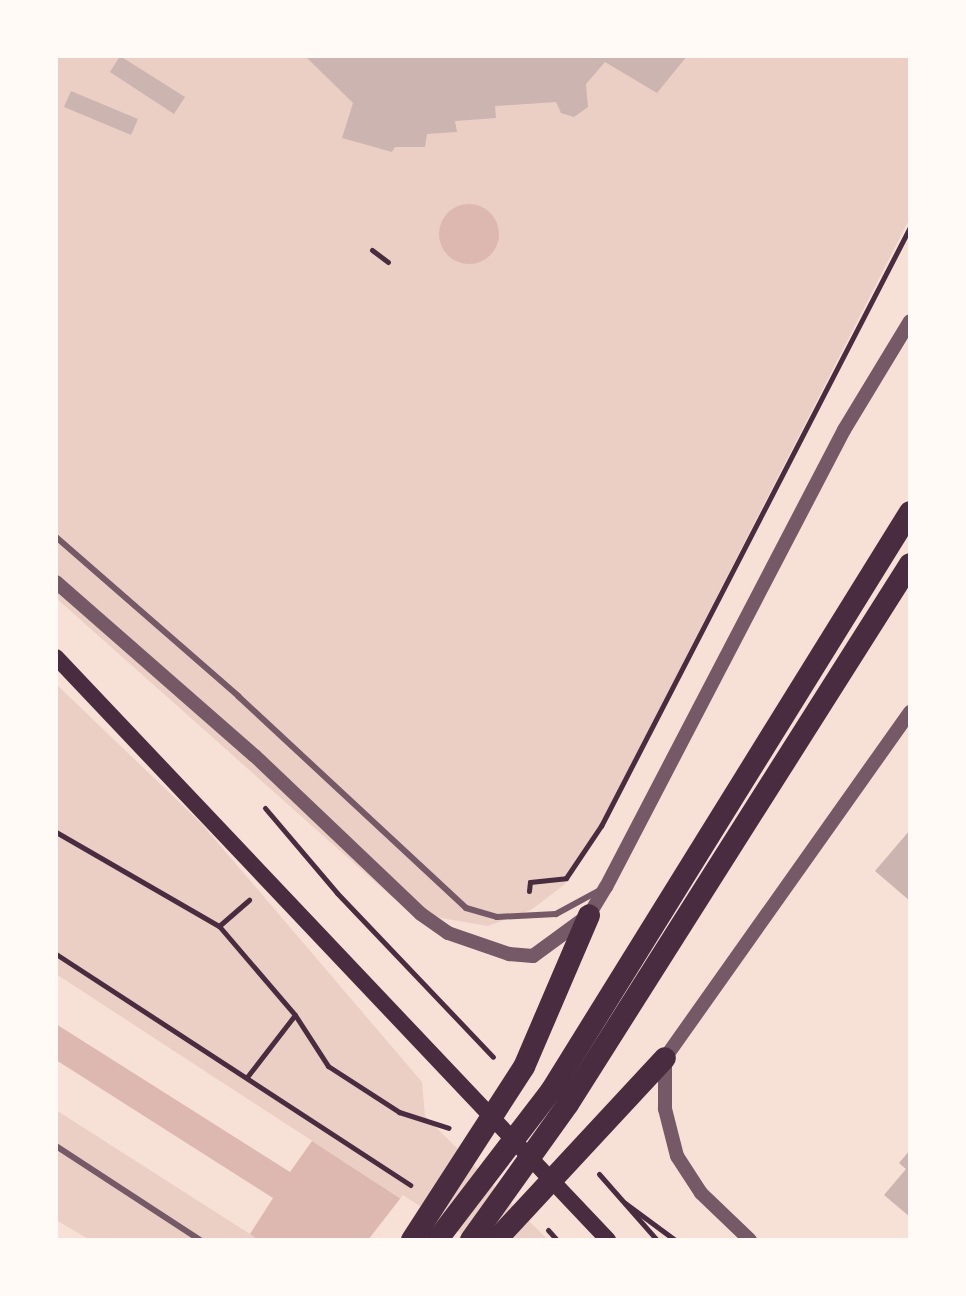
<!DOCTYPE html>
<style>
body{margin:0}
#map{position:relative;width:966px;height:1296px;overflow:hidden;background:#f7e1d7;font-family:Commissioner,sans-serif}
div>[style]{position:absolute}
.green>*{inset:0;background:#ebcfc5}
.water>*{inset:0;background:#dcb8b0}
.round{border-radius:50%}
.pier>*{inset:0;background:#f7e1d7}
.building>*{inset:0;background:#ccb4b1}
.path>*{height:5px;margin:-2.5px;padding:0 2.5px;transform-origin:2.5px;border-radius:2.5px;background:#4a2c40}
.service>*{height:6px;margin:-3px;padding:0 3px;transform-origin:3px;border-radius:3px;background:#755966}
.tertiary>*{height:14px;margin:-7px;padding:0 7px;transform-origin:7px;border-radius:7px;background:#755966}
.secondary>*{height:16px;margin:-8px;padding:0 8px;transform-origin:8px;border-radius:8px;background:#4a2c40}
.trunk>*{height:22px;margin:-11px;padding:0 11px;transform-origin:11px;border-radius:11px;background:#4a2c40}
span{translate:-50% -50%;white-space:nowrap;text-align:center;line-height:1.15;-webkit-text-stroke:8px #fffaf5;paint-order:stroke}
.frame{position:absolute;inset:0;border:58px solid #fffaf5;pointer-events:none}
</style>
<div id="map">
<div class="green">
<i style="clip-path:polygon(56px 56px,910px 56px,910px 218px,592px 841px,564px 885px,531px 910px,488px 926px,441px 918px,392px 897px,56px 598px)"></i>
<i style="clip-path:polygon(56px 684px,201px 823px,422px 1082px,425px 1116px,548px 1240px,464px 1240px,56px 974px)"></i>
<i style="clip-path:polygon(56px 1110px,250px 1234px,258px 1240px,90px 1240px,56px 1220px)"></i>
</div>
<div class="water">
<i class="round" style="left:439px;top:204px;width:60px;height:60px"></i>
<i style="clip-path:polygon(56px 1024px,290px 1172px,312px 1141px,464px 1240px,258px 1240px,250px 1234px,273px 1198px,56px 1060px)"></i>
</div>
<div class="pier">
<i style="clip-path:polygon(403px 1195px,466px 1237px,468px 1240px,368px 1240px)"></i>
</div>
<div class="building">
<i style="clip-path:polygon(120px 56px,185px 97px,174px 114px,110px 72px)"></i>
<i style="clip-path:polygon(305px 56px,687px 56px,657px 93px,605px 62px,586px 84px,588px 107px,574px 117px,561px 113px,556px 102px,495px 106px,496px 118px,455px 121px,457px 132px,427px 134px,425px 147px,395px 147px,392px 152px,342px 138px,353px 103px)"></i>
<i style="clip-path:polygon(71px 91px,138px 119px,131px 135px,64px 107px)"></i>
<i style="clip-path:polygon(910px 830px,910px 901px,875px 871px)"></i>
<i style="clip-path:polygon(910px 1150px,910px 1217px,884px 1195px,906px 1169px,899px 1163px)"></i>
</div>
<div class="path">
<i style="left:372px;top:250px;width:20px;rotate:37deg"></i>
<i style="left:265px;top:808px;width:111px;rotate:49.7deg"></i>
<i style="left:337px;top:893px;width:226px;rotate:46.4deg"></i>
<i style="left:56px;top:832px;width:188px;rotate:30deg"></i>
<i style="left:219px;top:926px;width:117px;rotate:49.5deg"></i>
<i style="left:295px;top:1015px;width:61px;rotate:57.1deg"></i>
<i style="left:328px;top:1066px;width:85px;rotate:32.9deg"></i>
<i style="left:399px;top:1112px;width:52px;rotate:17.7deg"></i>
<i style="left:529px;top:891px;width:9px;rotate:-84deg"></i>
<i style="left:530px;top:882px;width:36px;rotate:-6deg"></i>
<i style="left:566px;top:878px;width:63px;rotate:-56.1deg"></i>
<i style="left:601px;top:826px;width:674px;rotate:-62.71deg"></i>
<i style="left:219px;top:926px;width:40px;rotate:-41deg"></i>
<i style="left:56px;top:954px;width:423px;rotate:33.1deg"></i>
<i style="left:247px;top:1077px;width:78px;rotate:-52.3deg"></i>
<i style="left:599px;top:1174px;width:88px;rotate:48.7deg"></i>
<i style="left:625px;top:1203px;width:62px;rotate:36.5deg"></i>
<i style="left:548px;top:1230px;width:13px;rotate:48deg"></i>
</div>
<div class="service">
<i style="left:56px;top:537px;width:242px;rotate:41.1deg"></i>
<i style="left:238px;top:696px;width:311px;rotate:42.9deg"></i>
<i style="left:466px;top:908px;width:32px;rotate:16deg"></i>
<i style="left:497px;top:917px;width:59px;rotate:-2.9deg"></i>
<i style="left:556px;top:914px;width:50px;rotate:-28.6deg"></i>
<i style="left:56px;top:1146px;width:172px;rotate:33.1deg"></i>
</div>
<div class="tertiary">
<i style="left:56px;top:582px;width:264px;rotate:41.2deg"></i>
<i style="left:255px;top:756px;width:229px;rotate:43.6deg"></i>
<i style="left:421px;top:914px;width:33px;rotate:35deg"></i>
<i style="left:448px;top:933px;width:65px;rotate:19deg"></i>
<i style="left:509px;top:954px;width:24px;rotate:5deg"></i>
<i style="left:533px;top:956px;width:69px;rotate:-36.2deg"></i>
<i style="left:589px;top:915px;width:33px;rotate:-59deg"></i>
<i style="left:606px;top:887px;width:515px;rotate:-62.49deg"></i>
<i style="left:844px;top:430px;width:127px;rotate:-58.8deg"></i>
<i style="left:750px;top:1240px;width:68px;rotate:-136.2deg"></i>
<i style="left:701px;top:1193px;width:44px;rotate:-123deg"></i>
<i style="left:677px;top:1156px;width:49px;rotate:-104.3deg"></i>
<i style="left:665px;top:1109px;width:51px;rotate:-90deg"></i>
<i style="left:665px;top:1058px;width:424px;rotate:-54.7deg"></i>
</div>
<div class="secondary">
<i style="left:56px;top:657px;width:803px;rotate:46.56deg"></i>
</div>
<div class="trunk">
<i style="left:412px;top:1240px;width:206px;rotate:-57.1deg"></i>
<i style="left:524px;top:1067px;width:165px;rotate:-66.8deg"></i>
<i style="left:437px;top:1240px;width:188px;rotate:-52.6deg"></i>
<i style="left:551px;top:1091px;width:681px;rotate:-58.2deg"></i>
<i style="left:471px;top:1240px;width:167px;rotate:-54.5deg"></i>
<i style="left:568px;top:1104px;width:639px;rotate:-57.65deg"></i>
<i style="left:496px;top:1240px;width:248px;rotate:-47.1deg"></i>
</div>
<div class="frame"></div>
</div>
